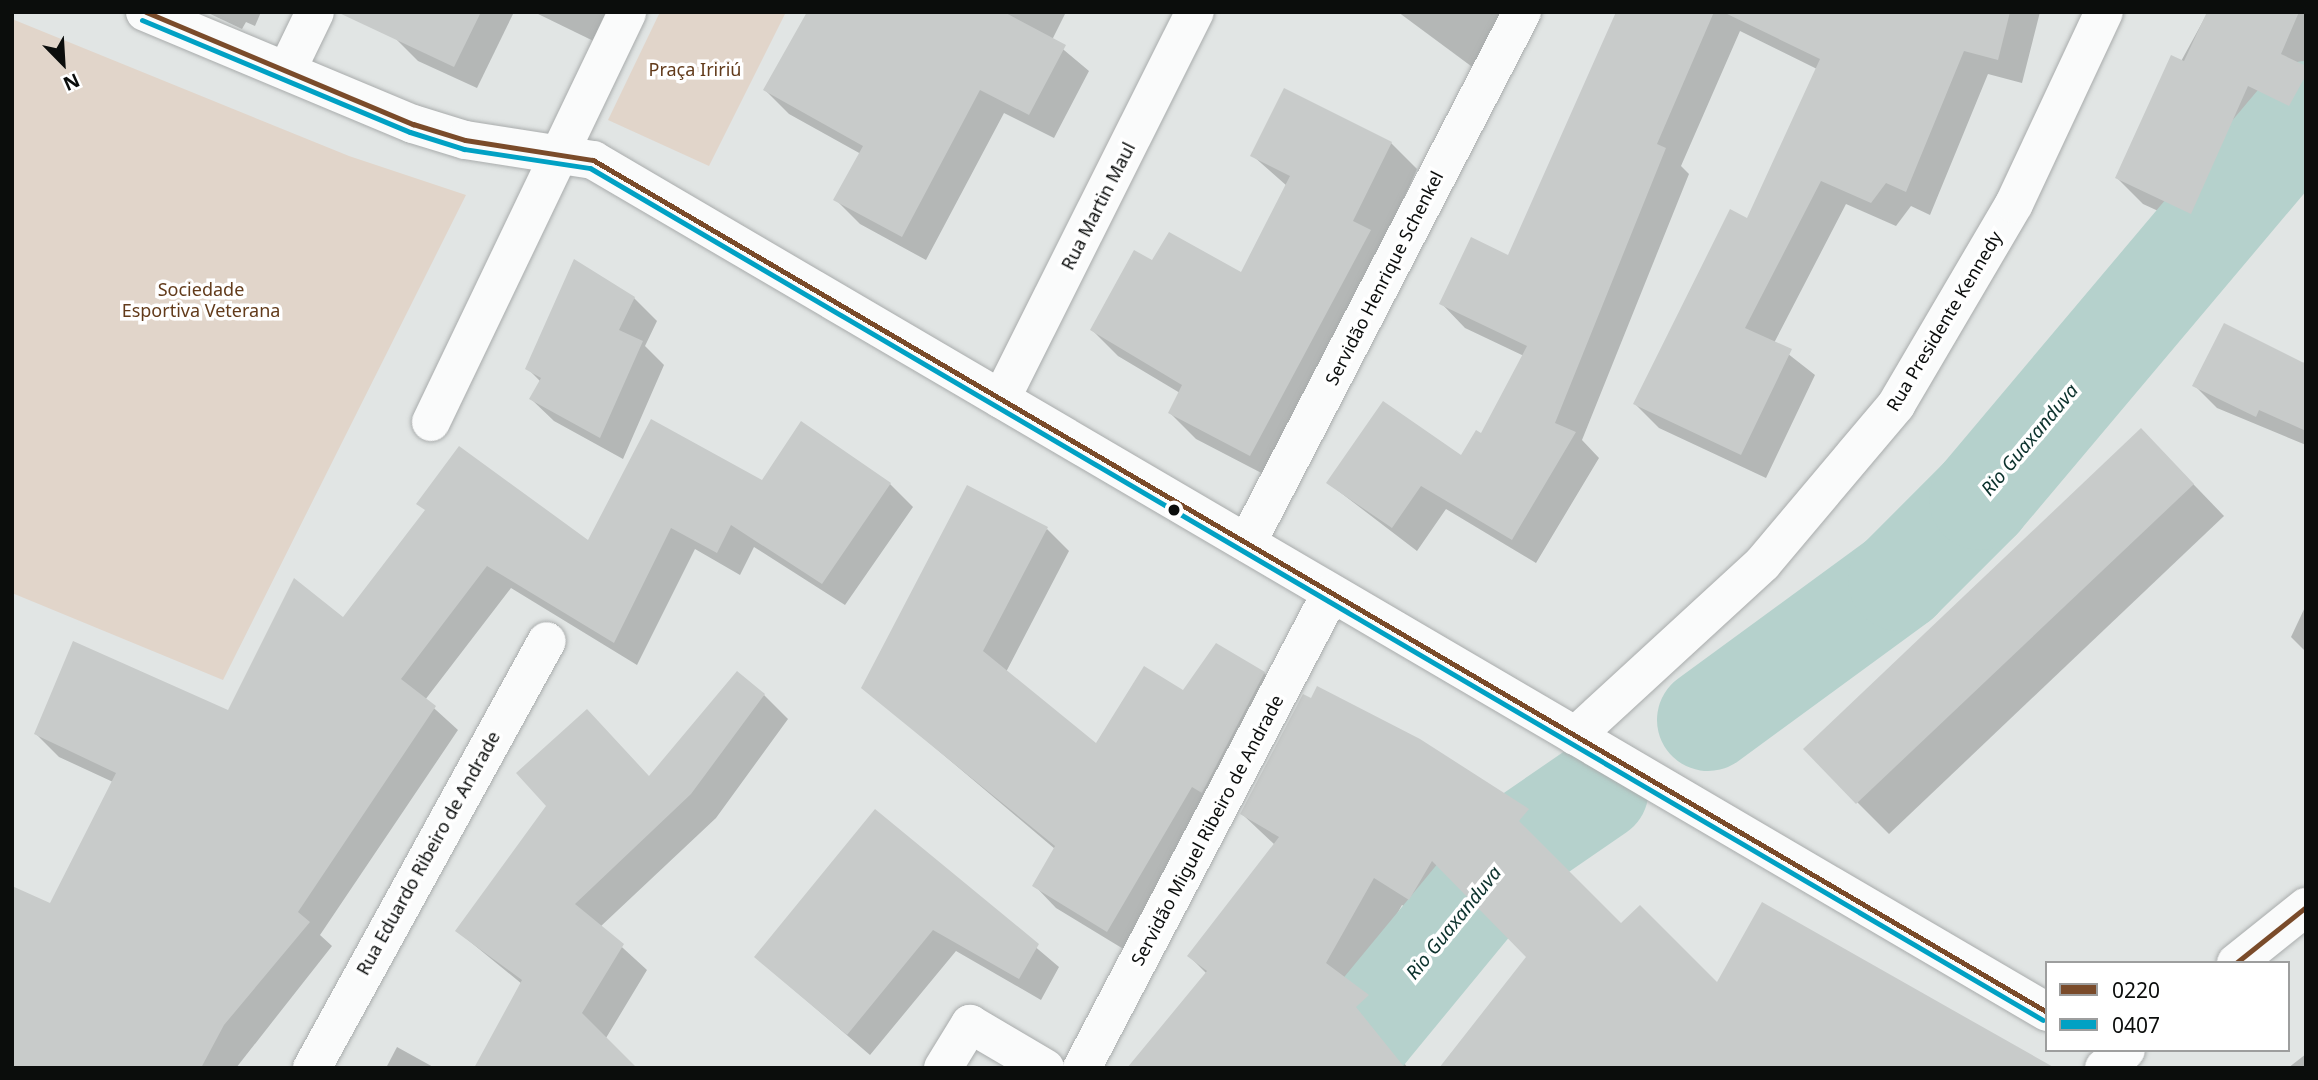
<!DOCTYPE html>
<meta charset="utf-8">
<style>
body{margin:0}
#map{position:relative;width:2318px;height:1080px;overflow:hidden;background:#e1e5e4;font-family:"Noto Sans",sans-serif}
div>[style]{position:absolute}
.green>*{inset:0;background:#e1d5ca}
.shadow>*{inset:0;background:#0003}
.river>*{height:102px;margin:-51px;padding:0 51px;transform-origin:51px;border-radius:51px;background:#b5d1cc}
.building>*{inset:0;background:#c8cbca}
.roads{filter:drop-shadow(0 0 2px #a9acac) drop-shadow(0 0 2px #a9acac)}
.street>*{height:38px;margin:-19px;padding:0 19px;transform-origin:19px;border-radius:19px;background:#fafbfb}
.primary>*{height:38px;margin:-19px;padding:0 19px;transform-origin:19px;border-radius:19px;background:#fafbfb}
.bus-1>*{height:5px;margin:-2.5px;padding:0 2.5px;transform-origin:2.5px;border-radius:2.5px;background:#7a4b2a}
.bus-2>*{height:5px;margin:-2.5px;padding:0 2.5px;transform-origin:2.5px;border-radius:2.5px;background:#01a1c4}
.dots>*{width:19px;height:19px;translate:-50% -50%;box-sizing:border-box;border:4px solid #fff;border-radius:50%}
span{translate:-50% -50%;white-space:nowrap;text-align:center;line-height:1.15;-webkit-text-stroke:7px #fff;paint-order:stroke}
.park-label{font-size:18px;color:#623b1b}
.street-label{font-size:18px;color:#0b0d0c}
.water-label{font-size:19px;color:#0b312c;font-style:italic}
.frame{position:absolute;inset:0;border:14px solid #0b0d0c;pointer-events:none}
.legend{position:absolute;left:2045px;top:961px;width:245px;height:91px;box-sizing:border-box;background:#fff;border:2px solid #9d9e9e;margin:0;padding:9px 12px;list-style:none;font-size:21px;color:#0b0d0c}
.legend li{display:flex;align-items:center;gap:14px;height:35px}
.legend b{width:35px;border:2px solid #9d9e9e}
.north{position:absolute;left:28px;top:28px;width:70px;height:70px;-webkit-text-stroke:5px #fff;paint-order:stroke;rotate:156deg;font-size:19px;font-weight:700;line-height:28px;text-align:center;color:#0b0d0c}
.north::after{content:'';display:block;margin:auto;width:24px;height:32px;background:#0b0d0c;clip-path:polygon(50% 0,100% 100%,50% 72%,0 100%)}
</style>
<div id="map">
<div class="green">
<i style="clip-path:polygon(660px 12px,786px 12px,709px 166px,608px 120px)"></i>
<i style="clip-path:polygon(12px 19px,349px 156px,466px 195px,223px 680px,12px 593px)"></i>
</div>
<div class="shadow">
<i style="clip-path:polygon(206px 12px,261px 12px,255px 26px,246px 22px,242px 29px)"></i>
<i style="clip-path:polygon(409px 12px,514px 12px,477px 88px,418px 61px,396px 39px)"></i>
<i style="clip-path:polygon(534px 12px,632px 12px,614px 51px)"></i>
<i style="clip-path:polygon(942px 12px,1066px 12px,1052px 40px,1089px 71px,1054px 138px,1004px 113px,926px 260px,860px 224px,836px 200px,861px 154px,789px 114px,765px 90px)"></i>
<i style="clip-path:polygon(1398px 12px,1513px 12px,1475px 69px)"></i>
<i style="clip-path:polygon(1629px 12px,2040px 12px,2022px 83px,1988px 74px,1930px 215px,1911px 206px,1896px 226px,1846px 204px,1774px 343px,1815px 375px,1766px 478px,1659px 428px,1635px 404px,1748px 220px,1817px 69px,1740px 31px,1681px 166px,1689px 174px,1582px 440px,1599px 458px,1536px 563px,1446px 509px,1417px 551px,1328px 483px,1462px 457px,1482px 435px,1524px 356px,1465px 328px,1441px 303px,1509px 257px)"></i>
<i style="clip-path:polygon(2208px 12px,2306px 12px,2306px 126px,2275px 111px,2217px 238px,2143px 204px,2117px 178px)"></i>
<i style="clip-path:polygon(1391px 143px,1417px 169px,1277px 481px,1196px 439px,1170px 413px,1180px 393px,1118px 356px,1092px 330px,1153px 262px,1241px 275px,1287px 186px,1253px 156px)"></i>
<i style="clip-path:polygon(634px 298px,657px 321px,645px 346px,664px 365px,623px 459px,554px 421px,531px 399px,541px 382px,527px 368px)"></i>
<i style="clip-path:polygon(2306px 358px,2306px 445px,2217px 408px,2194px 385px,2303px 364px)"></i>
<i style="clip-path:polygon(2172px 462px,2224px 516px,1889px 834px,1857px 802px)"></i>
<i style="clip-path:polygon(762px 483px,890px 484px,913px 507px,845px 605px,754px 547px,740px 575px,695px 549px,637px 665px,511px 588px,425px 700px,458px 730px,320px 935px,332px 946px,236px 1068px,12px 1068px,50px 905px,113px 782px,59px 757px,36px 734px,228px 713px,343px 620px,427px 512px,588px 543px)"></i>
<i style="clip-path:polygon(1047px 529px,1069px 551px,1006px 672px,1097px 745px,1184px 692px,1264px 673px,1287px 695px,1130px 953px,1056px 908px,1034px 885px,1055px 849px,863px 687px)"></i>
<i style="clip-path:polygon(2306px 605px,2306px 652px,2291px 637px)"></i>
<i style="clip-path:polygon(764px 695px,788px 719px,716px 818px,600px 927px,647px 970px,606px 1038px,522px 984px,457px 931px)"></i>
<i style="clip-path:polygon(1528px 810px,1556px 838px,1546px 850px,1621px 925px,1718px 985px,1529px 956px,1460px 888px,1438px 927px,1402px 905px,1356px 987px,1395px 1024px,1382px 1036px,1408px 1068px,1129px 1068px,1207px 974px,1189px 956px,1275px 845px,1242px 814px)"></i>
<i style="clip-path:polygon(876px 812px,1059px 967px,1041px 1000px,956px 951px,870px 1055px,756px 957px)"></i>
<i style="clip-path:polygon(397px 1047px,435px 1068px,386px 1068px)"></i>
<i style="clip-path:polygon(2306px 1054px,2306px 1068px,2288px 1068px)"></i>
</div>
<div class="river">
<i style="left:1708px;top:720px;width:237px;rotate:-36.2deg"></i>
<i style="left:1899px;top:580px;width:115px;rotate:-45deg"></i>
<i style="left:1980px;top:499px;width:506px;rotate:-49.89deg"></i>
<i style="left:1321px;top:1068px;width:57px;rotate:-39.3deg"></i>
<i style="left:1365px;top:1032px;width:245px;rotate:-50.5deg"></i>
<i style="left:1521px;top:843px;width:93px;rotate:-34.5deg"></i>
</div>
<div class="building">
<i style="clip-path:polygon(337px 12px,481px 12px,454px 67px)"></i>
<i style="clip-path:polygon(807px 12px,1004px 12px,1066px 45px,1029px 115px,980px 90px,902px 237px,833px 200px,863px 146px,763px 90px)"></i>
<i style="clip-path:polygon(1616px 12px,1714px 12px,1657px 144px,1666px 148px,1555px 423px,1576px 432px,1512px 540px,1421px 486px,1392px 528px,1326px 483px,1383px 401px,1461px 455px,1476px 430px,1481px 433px,1527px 346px,1439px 304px,1471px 237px,1508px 255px)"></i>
<i style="clip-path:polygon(1723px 12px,2010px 12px,1998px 60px,1964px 51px,1906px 192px,1886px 183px,1871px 203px,1821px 181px,1745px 328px,1792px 349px,1741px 455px,1633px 404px,1730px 209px,1747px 218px,1820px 59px)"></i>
<i style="clip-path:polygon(2207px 12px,2299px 12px,2281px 54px,2306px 66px,2306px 75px,2289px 106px,2248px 86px,2191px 214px,2115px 178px,2171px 55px,2184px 61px)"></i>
<i style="clip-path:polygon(1284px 88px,1392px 142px,1353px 221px,1371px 230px,1250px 456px,1168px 413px,1182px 385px,1090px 330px,1134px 250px,1152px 260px,1169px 232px,1241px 272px,1290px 176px,1250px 156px)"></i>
<i style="clip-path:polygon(574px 259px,635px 297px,619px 330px,643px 341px,600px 438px,529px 399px,541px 378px,525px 369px)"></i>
<i style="clip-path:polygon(2224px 323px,2306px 364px,2306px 431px,2259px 410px,2256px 417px,2192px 386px)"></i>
<i style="clip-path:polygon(651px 419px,762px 480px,801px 421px,891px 483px,822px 584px,731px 525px,717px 553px,671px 528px,614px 643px,487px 566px,401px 679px,436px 706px,298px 912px,310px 922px,224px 1025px,201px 1068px,12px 1068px,12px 886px,50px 903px,116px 773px,34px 734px,73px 641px,228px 710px,294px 578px,343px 617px,425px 510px,416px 504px,459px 446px,588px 540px)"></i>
<i style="clip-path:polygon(2141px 428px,2194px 484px,1856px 804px,1803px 749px)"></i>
<i style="clip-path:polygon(967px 485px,1048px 527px,983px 651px,1096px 743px,1144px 666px,1183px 690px,1216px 643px,1265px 672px,1202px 793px,1192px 787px,1107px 932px,1032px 886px,1055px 846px,861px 688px)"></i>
<i style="clip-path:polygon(737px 671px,765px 694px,691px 794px,575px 904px,624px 944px,582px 1013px,637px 1068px,474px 1068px,522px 980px,455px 931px,546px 806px,516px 773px,587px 709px,649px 776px)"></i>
<i style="clip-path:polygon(1317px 686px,1420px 739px,1529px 809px,1519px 821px,1621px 923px,1640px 905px,1717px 982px,1762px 902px,2055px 1068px,1439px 1068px,1526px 957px,1432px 861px,1409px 900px,1374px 878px,1326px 963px,1369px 995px,1356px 1007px,1405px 1068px,1127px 1068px,1207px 971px,1187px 956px,1279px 837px,1240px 814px,1303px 694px,1311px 698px)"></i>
<i style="clip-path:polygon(875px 809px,1039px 944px,1019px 979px,933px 930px,847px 1035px,754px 957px)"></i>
</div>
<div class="roads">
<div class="street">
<i style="left:145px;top:12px;width:290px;rotate:22.7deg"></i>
<i style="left:413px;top:124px;width:54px;rotate:17.1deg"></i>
<i style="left:465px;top:140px;width:130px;rotate:8.9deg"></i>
<i style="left:593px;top:160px;width:1685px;rotate:30.37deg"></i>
<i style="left:287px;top:70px;width:64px;rotate:-64.2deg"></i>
<i style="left:1001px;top:399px;width:433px;rotate:-63.4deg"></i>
<i style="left:431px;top:422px;width:454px;rotate:-64.4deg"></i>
<i style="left:1247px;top:543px;width:598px;rotate:-62.62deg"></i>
<i style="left:1575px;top:736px;width:255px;rotate:-42.6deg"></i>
<i style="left:1763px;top:563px;width:207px;rotate:-49.9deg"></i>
<i style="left:1896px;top:405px;width:233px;rotate:-59.6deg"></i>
<i style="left:2014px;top:204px;width:212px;rotate:-64.9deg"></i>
<i style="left:312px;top:1068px;width:487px;rotate:-61.2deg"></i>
<i style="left:943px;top:1068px;width:52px;rotate:-58.5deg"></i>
<i style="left:970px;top:1024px;width:87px;rotate:30.4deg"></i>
<i style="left:1082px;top:1068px;width:536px;rotate:-62.34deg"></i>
</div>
<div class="primary">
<i style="left:2236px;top:963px;width:90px;rotate:-38.7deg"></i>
<i style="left:2104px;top:1068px;width:28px;rotate:-39deg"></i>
</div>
</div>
<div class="bus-1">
<i style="left:146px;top:12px;width:290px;rotate:22.8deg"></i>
<i style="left:413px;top:124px;width:54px;rotate:17.1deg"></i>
<i style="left:465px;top:140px;width:130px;rotate:8.9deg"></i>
<i style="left:593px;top:160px;width:1685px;rotate:30.37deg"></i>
<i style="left:2236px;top:963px;width:90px;rotate:-38.7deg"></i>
</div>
<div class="bus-2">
<i style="left:142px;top:20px;width:290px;rotate:22.7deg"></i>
<i style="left:410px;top:132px;width:57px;rotate:17.5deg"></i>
<i style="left:464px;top:149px;width:127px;rotate:8.6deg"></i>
<i style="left:590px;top:168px;width:1684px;rotate:30.39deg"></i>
</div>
<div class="dots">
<i style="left:1174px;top:510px;background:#0b0d0c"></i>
</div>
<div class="park-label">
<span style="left:695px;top:69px">Praça Iririú</span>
<span style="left:201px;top:300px">Sociedade<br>Esportiva Veterana</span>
</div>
<div class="street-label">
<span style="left:1098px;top:206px;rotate:-63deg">Rua Martin Maul</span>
<span style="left:1384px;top:278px;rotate:-63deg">Servidão Henrique Schenkel</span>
<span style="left:1944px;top:321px;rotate:-59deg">Rua Presidente Kennedy</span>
<span style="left:1207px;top:830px;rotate:-62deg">Servidão Miguel Ribeiro de Andrade</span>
<span style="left:428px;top:853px;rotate:-61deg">Rua Eduardo Ribeiro de Andrade</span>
</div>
<div class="water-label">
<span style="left:2030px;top:440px;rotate:-50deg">Rio Guaxanduva</span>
<span style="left:1454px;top:923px;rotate:-51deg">Rio Guaxanduva</span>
</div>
<div class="frame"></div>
<ul class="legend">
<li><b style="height:9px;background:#7a4b2a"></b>0220</li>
<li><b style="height:9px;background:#01a1c4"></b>0407</li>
</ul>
<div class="north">N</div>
</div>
